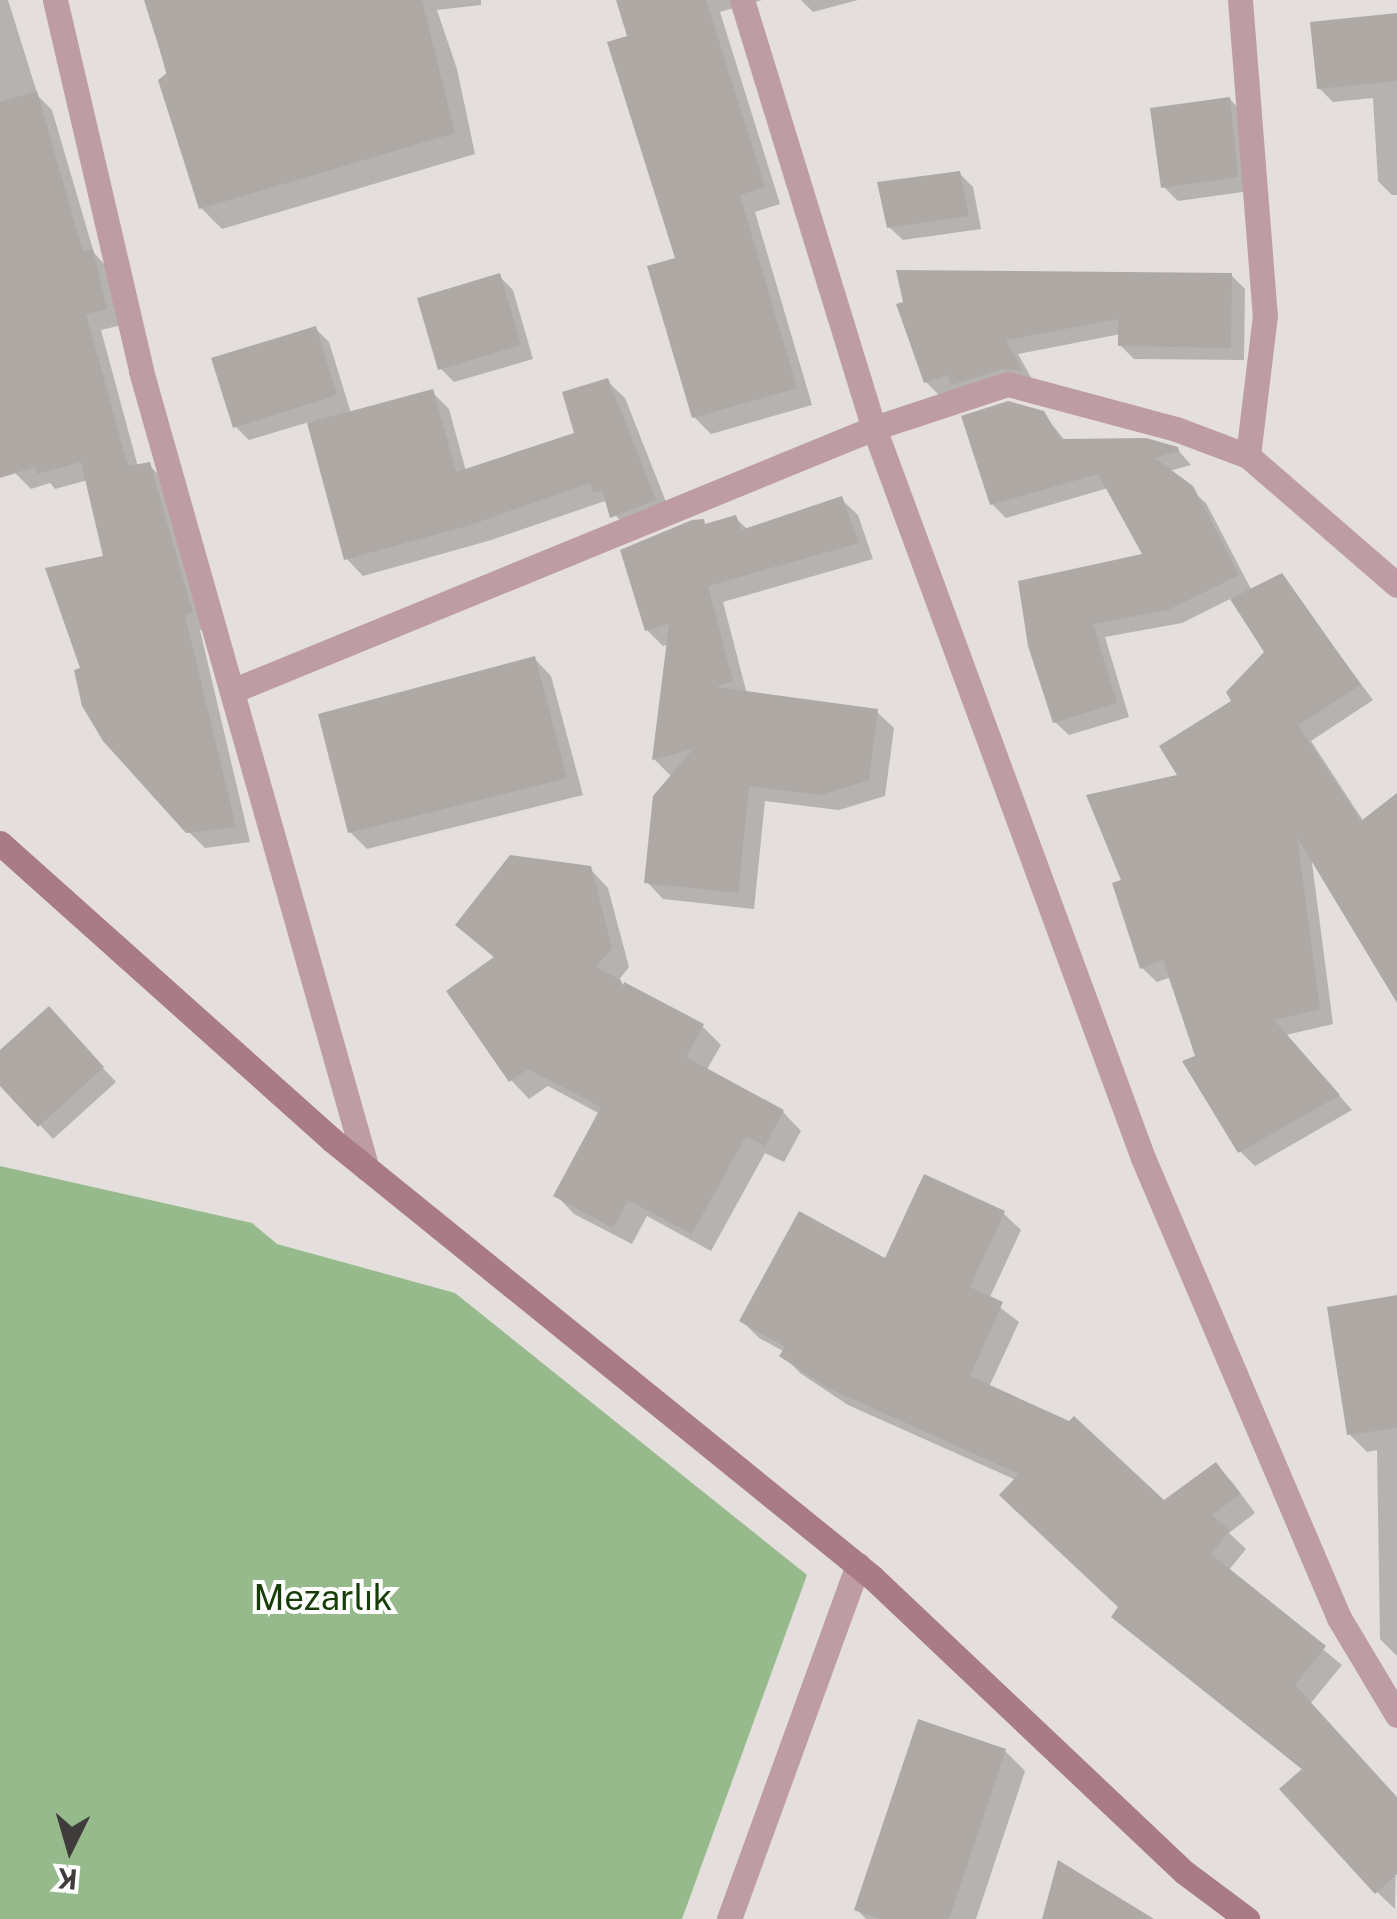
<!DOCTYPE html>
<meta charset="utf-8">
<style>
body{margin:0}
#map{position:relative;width:1397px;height:1919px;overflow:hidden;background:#e4dfdc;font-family:"Public Sans",sans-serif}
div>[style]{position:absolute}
.green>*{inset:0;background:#97ba8d}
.shadow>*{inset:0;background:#0003}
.building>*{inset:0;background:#aea9a5}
.street>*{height:25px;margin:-12.5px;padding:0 12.5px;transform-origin:12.5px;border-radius:12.5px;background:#bd9ca3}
.secondary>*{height:25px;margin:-12.5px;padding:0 12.5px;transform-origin:12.5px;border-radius:12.5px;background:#a97b86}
span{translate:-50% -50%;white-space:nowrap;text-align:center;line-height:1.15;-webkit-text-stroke:8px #fff;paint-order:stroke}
.park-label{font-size:35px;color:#163e06}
.north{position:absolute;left:20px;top:1799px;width:100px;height:100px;-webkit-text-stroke:8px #fff;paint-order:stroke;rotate:185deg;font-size:28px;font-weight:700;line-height:40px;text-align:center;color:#3f3c3b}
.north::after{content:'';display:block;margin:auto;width:35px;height:45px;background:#3f3c3b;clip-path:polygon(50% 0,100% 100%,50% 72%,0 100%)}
</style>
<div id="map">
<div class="green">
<i style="clip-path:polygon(0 1166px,252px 1223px,277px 1244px,455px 1293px,807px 1575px,682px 1919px,0 1919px)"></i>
</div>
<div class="shadow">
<i style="clip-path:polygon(0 0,8px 0,38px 96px,52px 110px,94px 253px,108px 268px,122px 325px,101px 330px,138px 467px,149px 465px,165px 481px,207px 629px,200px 630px,250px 842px,205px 848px,188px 831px,83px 670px,106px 558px,88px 480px,55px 489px,50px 483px,31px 489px,15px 473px,0 429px)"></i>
<i style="clip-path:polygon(147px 0,481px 0,481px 5px,437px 10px,457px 69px,475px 154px,222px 229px,201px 208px)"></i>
<i style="clip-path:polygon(619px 0,762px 0,720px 12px,780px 204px,755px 212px,812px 405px,711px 434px,694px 417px,678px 259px)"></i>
<i style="clip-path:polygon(801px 0,858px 0,813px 12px)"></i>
<i style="clip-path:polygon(1397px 16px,1397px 195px,1392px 195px,1378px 181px,1373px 98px,1333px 102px,1319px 88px)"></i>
<i style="clip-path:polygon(1230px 99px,1243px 113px,1250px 191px,1178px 201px,1164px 187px)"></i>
<i style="clip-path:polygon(959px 173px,973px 187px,981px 229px,903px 240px,889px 227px)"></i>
<i style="clip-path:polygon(1231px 275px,1245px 289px,1244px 360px,1134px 359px,1120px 345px,1121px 334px,1018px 354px,1034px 383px,940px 396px,926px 382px,906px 303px)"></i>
<i style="clip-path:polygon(499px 276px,513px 290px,533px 359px,454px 382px,440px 368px)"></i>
<i style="clip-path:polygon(315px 328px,329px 342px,351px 413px,432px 392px,449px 409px,466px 471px,577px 434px,607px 381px,625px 398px,672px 517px,630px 534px,605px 501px,488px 541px,363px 576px,346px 558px,309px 422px,249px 440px,235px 426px)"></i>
<i style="clip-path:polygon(1043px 413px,1066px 442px,1177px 449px,1191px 465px,1169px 471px,1206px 503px,1252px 591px,1281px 576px,1373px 700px,1311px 741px,1364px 822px,1397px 819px,1397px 998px,1311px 855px,1333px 1024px,1286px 1035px,1352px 1110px,1255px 1166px,1240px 1151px,1198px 1057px,1171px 977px,1157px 982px,1142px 968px,1124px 882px,1181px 777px,1268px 653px,1232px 598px,1182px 623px,1105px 637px,1129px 717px,1069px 735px,1055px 722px,1031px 645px,1145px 555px,1108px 488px,1006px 518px,992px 504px)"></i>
<i style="clip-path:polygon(841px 499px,858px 515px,873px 559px,723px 602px,747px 694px,877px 712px,894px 728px,885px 796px,839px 810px,765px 801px,754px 909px,663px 899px,647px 882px,672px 777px,654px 759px,669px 644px,663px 646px,647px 630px,707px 526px,736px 518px,749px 531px)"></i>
<i style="clip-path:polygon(534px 658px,551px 676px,583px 795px,367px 849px,350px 832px)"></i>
<i style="clip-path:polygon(590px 869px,608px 888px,629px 967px,618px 981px,702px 1026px,721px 1045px,706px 1071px,783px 1112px,801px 1131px,784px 1162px,765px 1153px,711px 1251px,647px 1216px,632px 1244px,574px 1214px,556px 1195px,600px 1114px,548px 1086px,529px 1099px,511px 1080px,496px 959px,458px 925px)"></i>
<i style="clip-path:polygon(62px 1024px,116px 1082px,53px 1139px,0 1082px,0 1054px)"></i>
<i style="clip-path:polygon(1003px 1213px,1021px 1230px,989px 1299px,1019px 1322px,989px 1387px,1163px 1504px,1216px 1466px,1233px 1483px,1255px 1513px,1229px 1533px,1246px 1549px,1228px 1571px,1342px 1665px,1310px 1704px,1397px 1799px,1395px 1909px,1377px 1892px,1304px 1771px,1114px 1617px,1121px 1608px,1016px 1480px,848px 1405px,800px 1373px,783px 1355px,785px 1352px,759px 1338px,742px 1321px)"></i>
<i style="clip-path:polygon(1397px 1298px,1397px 1656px,1380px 1639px,1377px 1450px,1367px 1452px,1349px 1434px)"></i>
<i style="clip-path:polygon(1005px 1751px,1025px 1771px,976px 1919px,866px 1919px,857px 1910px)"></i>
</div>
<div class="building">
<i style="clip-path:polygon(144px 0,422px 0,455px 133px,199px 209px,158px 80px,167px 73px)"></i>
<i style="clip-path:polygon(616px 0,706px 0,765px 187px,740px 195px,797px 388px,692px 418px,647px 266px,675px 258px,607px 42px,627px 36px)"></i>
<i style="clip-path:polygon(1397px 13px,1397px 81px,1317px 89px,1310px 22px)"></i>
<i style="clip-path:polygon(37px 91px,83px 251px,93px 249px,107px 309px,86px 314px,128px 466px,150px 462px,193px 613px,185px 615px,236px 827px,186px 833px,103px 741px,82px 706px,74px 670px,80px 668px,45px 568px,103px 556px,81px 462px,37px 474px,35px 467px,0 478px,0 102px)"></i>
<i style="clip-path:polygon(1230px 97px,1238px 177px,1161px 188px,1150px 108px)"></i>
<i style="clip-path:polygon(960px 171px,969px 216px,887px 228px,877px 182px)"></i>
<i style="clip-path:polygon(896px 270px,1232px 273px,1231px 348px,1118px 346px,1118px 319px,1006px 340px,1023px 371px,1003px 369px,951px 385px,948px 375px,924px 383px,896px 304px,903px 302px)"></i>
<i style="clip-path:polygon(500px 273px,521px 345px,438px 370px,417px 298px)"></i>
<i style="clip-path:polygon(316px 326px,337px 395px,233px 428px,211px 358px)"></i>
<i style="clip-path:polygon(608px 378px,656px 500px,610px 518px,602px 490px,593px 493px,590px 483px,470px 525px,344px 560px,307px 423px,433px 389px,456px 472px,574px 433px,562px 392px)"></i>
<i style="clip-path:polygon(1008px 401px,1044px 411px,1060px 439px,1146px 438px,1178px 447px,1179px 451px,1155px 458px,1193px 486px,1239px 575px,1168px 610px,1093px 624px,1117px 703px,1053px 723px,1028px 646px,1018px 581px,1142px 554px,1098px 474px,990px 505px,961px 416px)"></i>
<i style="clip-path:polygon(842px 496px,859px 543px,708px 586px,733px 681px,716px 687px,878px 709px,869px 780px,821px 795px,749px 786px,738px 893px,644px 883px,653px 796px,693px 749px,652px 760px,669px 624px,645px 631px,620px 550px,692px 520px,704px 519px,705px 524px,736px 515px,741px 530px)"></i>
<i style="clip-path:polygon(1282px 573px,1361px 685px,1298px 725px,1361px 821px,1397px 793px,1397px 1003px,1297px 837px,1320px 1009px,1274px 1020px,1340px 1095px,1238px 1153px,1182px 1061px,1195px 1056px,1163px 960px,1140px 969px,1112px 883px,1121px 880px,1086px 795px,1177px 775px,1159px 746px,1231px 701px,1226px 692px,1264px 652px,1230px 599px)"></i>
<i style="clip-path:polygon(535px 656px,567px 778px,348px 833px,318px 714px)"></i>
<i style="clip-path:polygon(510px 855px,591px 866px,612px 948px,596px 967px,621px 980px,623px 989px,624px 982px,704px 1024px,686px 1057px,784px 1110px,765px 1146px,746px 1136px,692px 1234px,628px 1200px,613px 1228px,553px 1196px,601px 1107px,528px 1069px,509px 1082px,446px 991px,494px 957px,455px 925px)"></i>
<i style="clip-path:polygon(49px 1006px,104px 1067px,38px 1127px,0 1086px,0 1050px)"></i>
<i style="clip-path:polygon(924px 1174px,1005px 1211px,970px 1287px,1003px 1302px,970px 1376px,1069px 1421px,1074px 1416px,1164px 1500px,1216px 1462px,1240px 1494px,1212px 1515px,1230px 1530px,1211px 1554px,1326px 1646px,1295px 1685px,1397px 1797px,1397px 1874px,1375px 1894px,1279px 1789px,1302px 1769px,1111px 1617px,1118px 1607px,999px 1495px,1019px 1474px,828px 1388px,779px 1356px,785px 1347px,739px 1321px,799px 1211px,885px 1258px)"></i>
<i style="clip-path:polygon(1397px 1295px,1397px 1428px,1347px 1435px,1327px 1307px)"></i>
<i style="clip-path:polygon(918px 1719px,1006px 1749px,949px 1919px,880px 1919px,854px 1910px)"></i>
<i style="clip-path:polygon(1058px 1860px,1154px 1919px,1042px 1919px)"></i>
</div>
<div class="street">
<i style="left:55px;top:0;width:381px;rotate:76.9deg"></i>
<i style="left:141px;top:371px;width:829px;rotate:74.19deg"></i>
<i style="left:742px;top:0;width:448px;rotate:72.9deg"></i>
<i style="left:874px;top:428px;width:778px;rotate:69.77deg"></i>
<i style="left:1143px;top:1158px;width:500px;rotate:66.92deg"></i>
<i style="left:1339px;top:1618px;width:113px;rotate:59.1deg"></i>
<i style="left:1240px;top:0;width:316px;rotate:85.5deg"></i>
<i style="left:1265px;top:315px;width:142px;rotate:96.9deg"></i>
<i style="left:232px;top:691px;width:694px;rotate:-22.28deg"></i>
<i style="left:874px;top:428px;width:141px;rotate:-18.2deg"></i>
<i style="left:1008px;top:384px;width:174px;rotate:15deg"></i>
<i style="left:1176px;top:429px;width:77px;rotate:20.6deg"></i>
<i style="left:1248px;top:456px;width:197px;rotate:40.9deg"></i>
<i style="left:729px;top:1919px;width:377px;rotate:-70deg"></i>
</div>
<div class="secondary">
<i style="left:0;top:843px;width:445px;rotate:41.8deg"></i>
<i style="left:332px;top:1140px;width:695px;rotate:38.98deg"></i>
<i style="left:872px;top:1577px;width:429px;rotate:43.4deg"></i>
<i style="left:1184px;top:1872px;width:79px;rotate:36.7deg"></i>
</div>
<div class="park-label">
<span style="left:323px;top:1598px">Mezarlık</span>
</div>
<div class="north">K</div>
</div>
